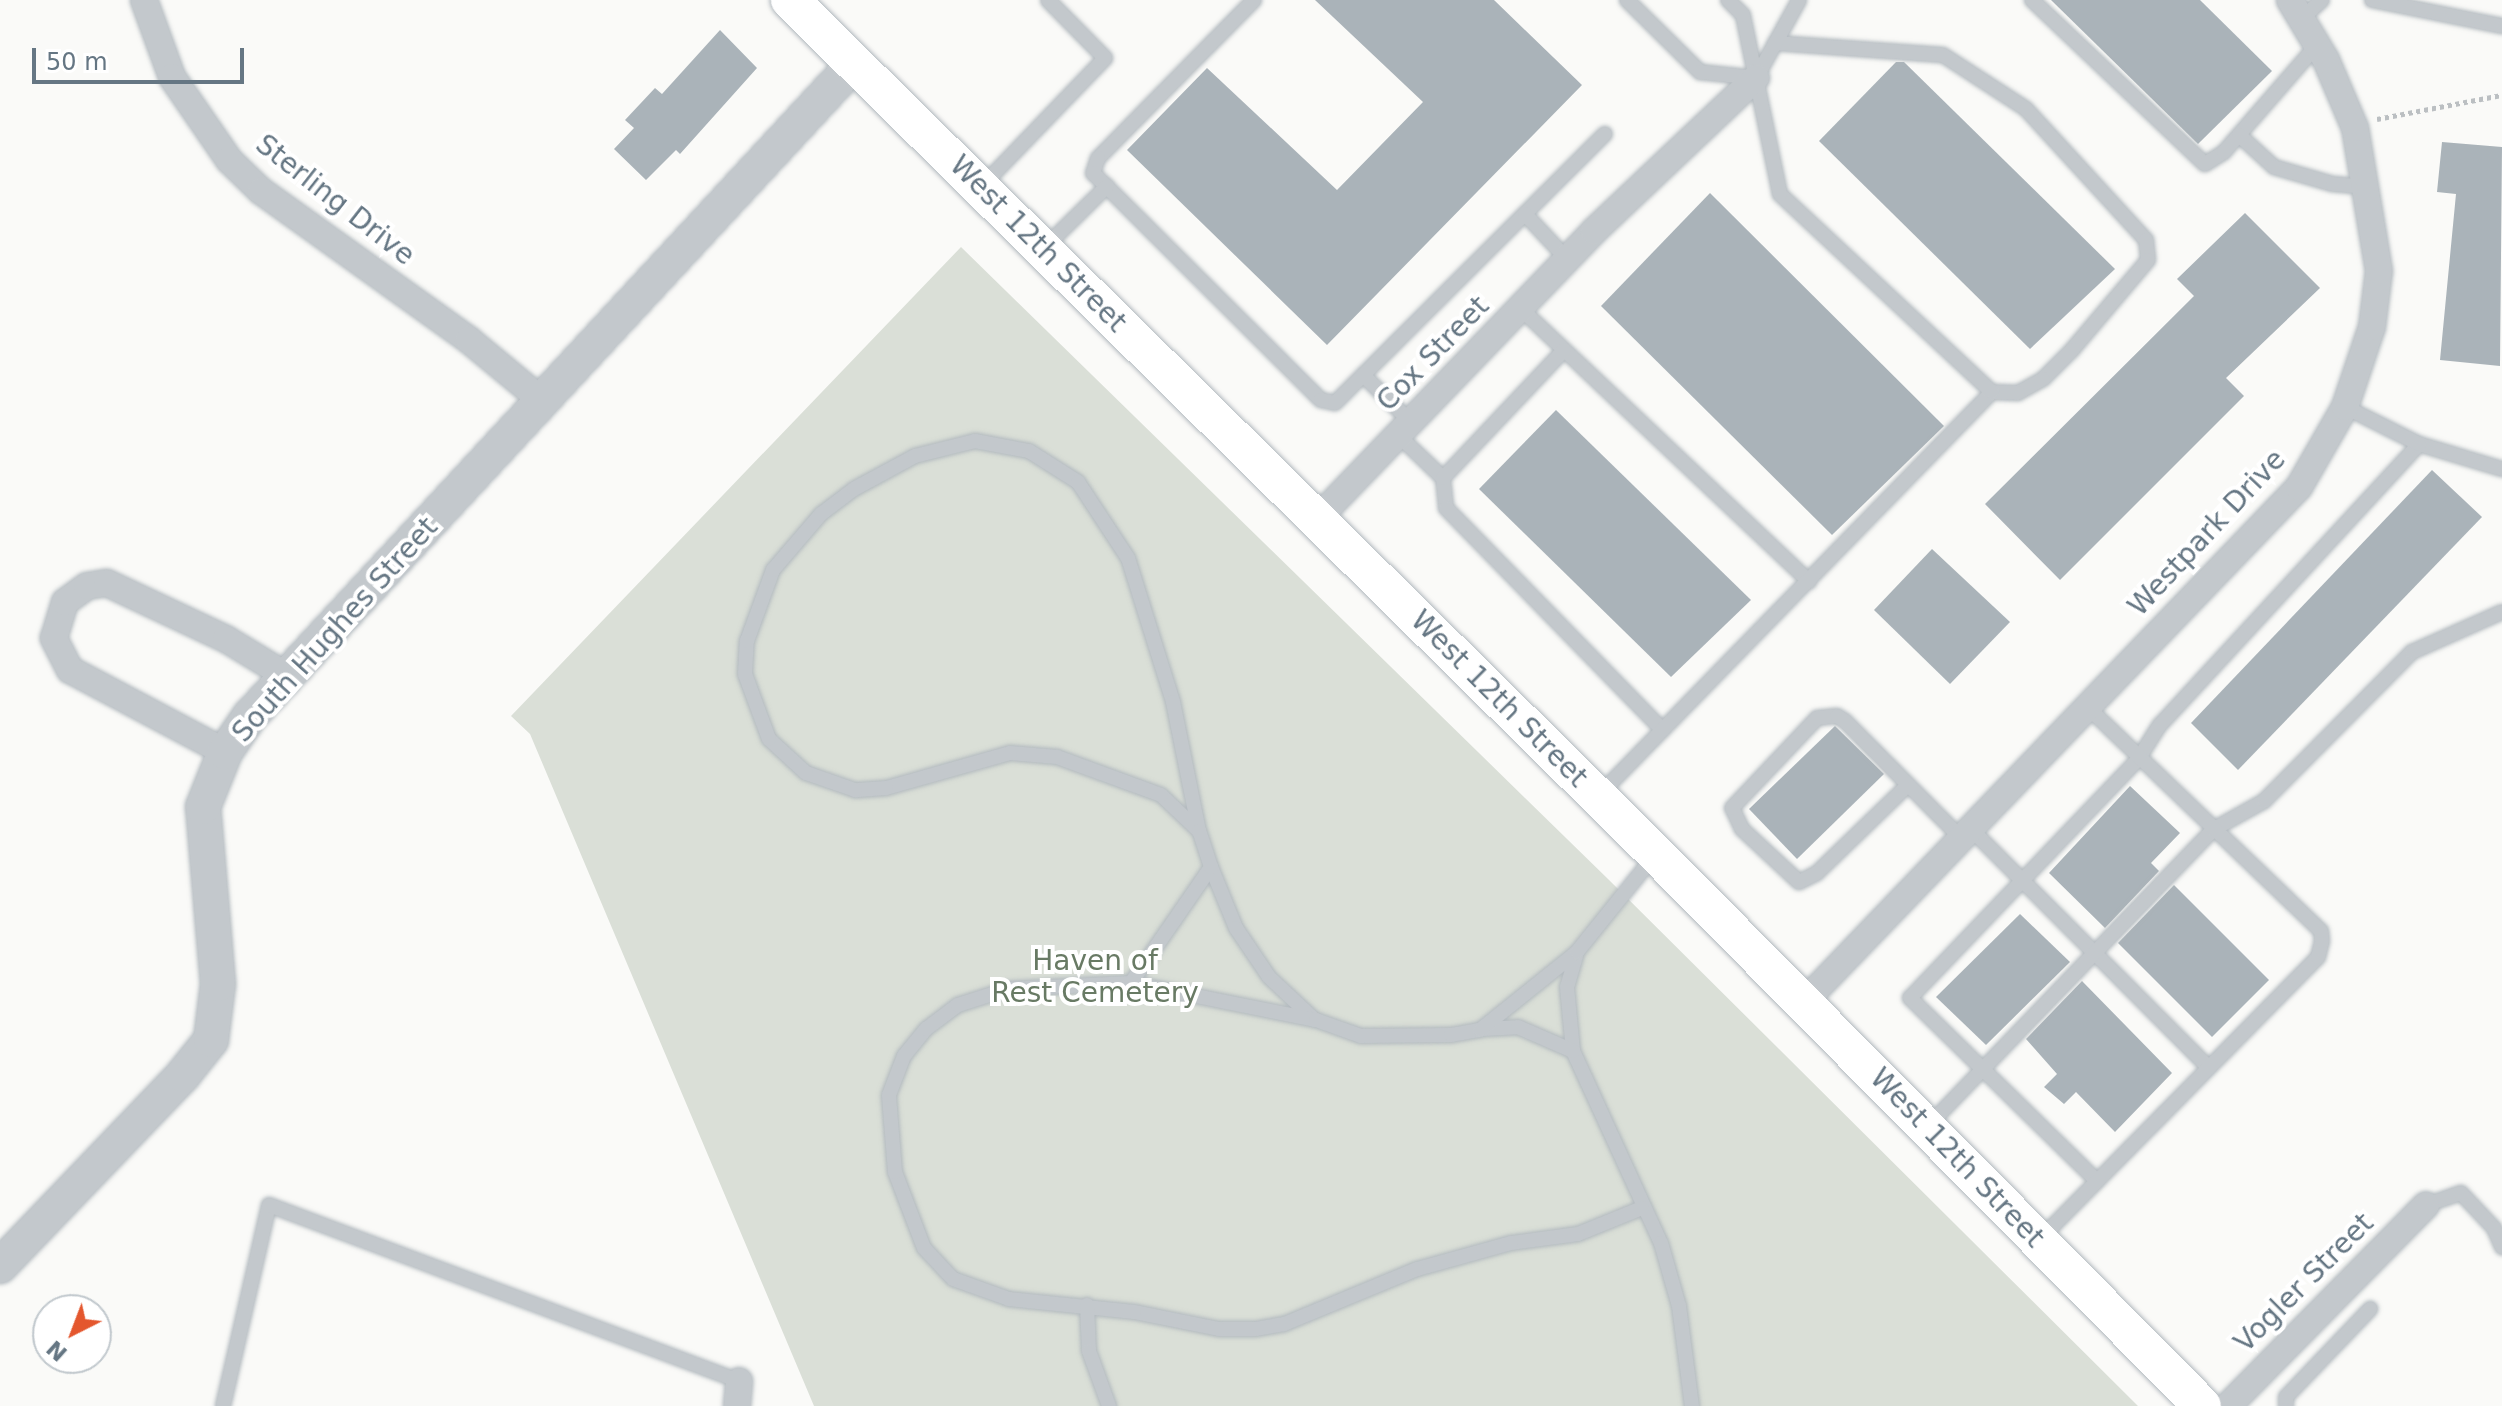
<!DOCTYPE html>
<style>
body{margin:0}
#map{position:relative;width:2502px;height:1406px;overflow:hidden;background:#fafaf8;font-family:"DejaVu Sans",sans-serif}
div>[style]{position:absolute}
.green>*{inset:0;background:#dadfd7}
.building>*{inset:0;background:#aab3b9}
.path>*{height:5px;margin-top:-2.5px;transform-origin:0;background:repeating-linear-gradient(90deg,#bbbfc2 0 4px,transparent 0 8px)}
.roads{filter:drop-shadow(0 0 2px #b3babf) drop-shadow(0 0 2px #b3babf)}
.service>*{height:14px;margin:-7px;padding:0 7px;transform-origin:7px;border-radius:7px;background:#c3c8cc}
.minor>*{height:26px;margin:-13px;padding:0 13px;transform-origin:13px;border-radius:13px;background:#c3c8cc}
.tertiary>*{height:34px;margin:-17px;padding:0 17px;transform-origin:17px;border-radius:17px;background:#c3c8cc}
.secondary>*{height:38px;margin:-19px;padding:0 19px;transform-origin:19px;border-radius:19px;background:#fff}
span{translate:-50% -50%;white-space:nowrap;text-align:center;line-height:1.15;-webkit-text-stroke:8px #fff;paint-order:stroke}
.street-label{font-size:28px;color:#657683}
.park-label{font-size:28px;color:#687a64}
.north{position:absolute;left:32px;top:1294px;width:80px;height:80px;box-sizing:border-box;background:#fff;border:2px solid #c1c8cd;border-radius:50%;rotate:222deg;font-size:22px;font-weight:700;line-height:32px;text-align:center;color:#657683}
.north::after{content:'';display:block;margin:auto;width:28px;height:36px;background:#e4572e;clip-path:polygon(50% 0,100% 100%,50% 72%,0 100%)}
.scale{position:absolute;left:32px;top:48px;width:212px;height:36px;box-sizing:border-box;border:4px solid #657683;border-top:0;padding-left:10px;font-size:24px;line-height:28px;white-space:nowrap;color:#657683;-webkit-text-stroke:6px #fff;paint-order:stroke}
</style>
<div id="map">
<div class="green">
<i style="clip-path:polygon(961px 247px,1608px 879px,2138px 1406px,814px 1406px,530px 734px,511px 716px)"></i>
</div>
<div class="building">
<i style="clip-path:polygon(1315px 0,1494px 0,1582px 85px,1327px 345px,1127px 150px,1207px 68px,1337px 190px,1423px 102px)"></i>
<i style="clip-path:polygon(2051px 0,2200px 0,2272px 71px,2198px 144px)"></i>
<i style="clip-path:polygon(720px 30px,757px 68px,680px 154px,676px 150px,646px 180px,614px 149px,634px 128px,625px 120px,655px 88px,662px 94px)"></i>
<i style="clip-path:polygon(1896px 62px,1904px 62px,2115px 269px,2030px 349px,1819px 141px)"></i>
<i style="clip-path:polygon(2442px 142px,2502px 147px,2500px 366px,2440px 360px,2456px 194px,2437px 192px)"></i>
<i style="clip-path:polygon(1710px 193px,1944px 426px,1832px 535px,1601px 306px)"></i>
<i style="clip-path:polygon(2245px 213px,2320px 288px,2226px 378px,2244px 396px,2060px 580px,1985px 504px,2194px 296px,2177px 279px)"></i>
<i style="clip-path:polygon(1556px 410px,1751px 600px,1671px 677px,1479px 489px)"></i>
<i style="clip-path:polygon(2432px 470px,2482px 517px,2238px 770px,2191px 723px)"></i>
<i style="clip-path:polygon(1932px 549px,2010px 622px,1950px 684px,1874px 610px)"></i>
<i style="clip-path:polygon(1835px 726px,1884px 774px,1797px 859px,1749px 809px)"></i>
<i style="clip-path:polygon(2130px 786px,2180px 833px,2151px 863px,2159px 871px,2105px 928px,2049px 873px)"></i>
<i style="clip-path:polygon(2174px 885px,2269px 980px,2212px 1037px,2118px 943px)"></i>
<i style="clip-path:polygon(2020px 914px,2070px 962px,1986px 1045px,1936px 997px)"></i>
<i style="clip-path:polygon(2082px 981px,2172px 1073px,2115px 1132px,2076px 1092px,2064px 1104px,2044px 1087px,2057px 1074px,2026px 1039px)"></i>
</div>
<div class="path">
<i style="left:2377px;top:119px;width:127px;rotate:-10.9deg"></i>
</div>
<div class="roads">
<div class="service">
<i style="left:1254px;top:0;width:222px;rotate:134.6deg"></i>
<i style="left:1098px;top:158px;width:16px;rotate:108deg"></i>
<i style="left:1093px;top:173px;width:322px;rotate:44.9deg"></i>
<i style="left:1321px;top:400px;width:14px;rotate:12deg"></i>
<i style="left:1335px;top:403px;width:381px;rotate:-44.9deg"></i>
<i style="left:1627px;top:0;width:103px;rotate:44.6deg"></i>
<i style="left:1700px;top:72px;width:56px;rotate:6.1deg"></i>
<i style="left:2032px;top:0;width:238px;rotate:43.5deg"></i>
<i style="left:2205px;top:164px;width:22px;rotate:-32deg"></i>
<i style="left:2224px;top:152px;width:142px;rotate:-49deg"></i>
<i style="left:2372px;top:0;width:133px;rotate:11.3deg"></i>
<i style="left:2301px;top:19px;width:28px;rotate:-42deg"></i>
<i style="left:1775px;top:43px;width:168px;rotate:4.1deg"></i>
<i style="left:1943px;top:55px;width:99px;rotate:33deg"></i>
<i style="left:2026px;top:109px;width:178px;rotate:47.5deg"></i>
<i style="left:2146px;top:240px;width:20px;rotate:84deg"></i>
<i style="left:2148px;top:260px;width:118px;rotate:130.2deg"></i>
<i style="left:2072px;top:350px;width:41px;rotate:135deg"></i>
<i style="left:2043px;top:379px;width:29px;rotate:151deg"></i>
<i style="left:2018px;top:393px;width:26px;rotate:-178deg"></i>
<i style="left:1756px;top:78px;width:89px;rotate:-61.1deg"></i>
<i style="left:2239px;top:135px;width:47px;rotate:42.4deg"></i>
<i style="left:2274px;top:167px;width:61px;rotate:16.1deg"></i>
<i style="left:2333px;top:184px;width:34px;rotate:5deg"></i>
<i style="left:981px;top:187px;width:179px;rotate:-46.1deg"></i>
<i style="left:1105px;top:58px;width:81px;rotate:-134.5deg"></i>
<i style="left:1525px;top:214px;width:62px;rotate:47deg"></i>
<i style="left:1043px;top:249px;width:90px;rotate:-44.5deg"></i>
<i style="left:1520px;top:308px;width:398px;rotate:43.4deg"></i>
<i style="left:1363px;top:375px;width:67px;rotate:44.4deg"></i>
<i style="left:1399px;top:436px;width:61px;rotate:43.7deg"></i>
<i style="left:1443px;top:478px;width:30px;rotate:84deg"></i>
<i style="left:1446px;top:508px;width:310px;rotate:45.7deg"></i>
<i style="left:975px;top:441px;width:55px;rotate:10.5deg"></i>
<i style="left:1029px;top:451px;width:58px;rotate:32.3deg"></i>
<i style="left:1078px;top:482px;width:91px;rotate:56.7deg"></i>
<i style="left:1128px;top:558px;width:151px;rotate:72.6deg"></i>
<i style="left:1173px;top:702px;width:132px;rotate:78.6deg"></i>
<i style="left:1199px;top:831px;width:52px;rotate:-136.5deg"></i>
<i style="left:1161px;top:795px;width:111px;rotate:-159.9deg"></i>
<i style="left:1057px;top:757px;width:47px;rotate:-175.1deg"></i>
<i style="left:1010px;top:753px;width:129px;rotate:164.2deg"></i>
<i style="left:886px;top:788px;width:31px;rotate:176deg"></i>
<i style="left:855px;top:790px;width:52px;rotate:-160.9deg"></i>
<i style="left:806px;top:773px;width:50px;rotate:-137.4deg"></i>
<i style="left:769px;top:739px;width:69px;rotate:-110.3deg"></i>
<i style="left:745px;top:674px;width:33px;rotate:-87deg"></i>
<i style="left:747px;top:641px;width:76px;rotate:-69.9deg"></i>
<i style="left:773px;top:570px;width:74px;rotate:-49.4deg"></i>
<i style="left:821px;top:514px;width:41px;rotate:-37.1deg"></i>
<i style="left:854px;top:489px;width:69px;rotate:-28.4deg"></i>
<i style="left:915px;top:456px;width:62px;rotate:-14deg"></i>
<i style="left:2419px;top:444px;width:87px;rotate:16.8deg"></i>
<i style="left:1443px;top:478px;width:176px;rotate:-46.6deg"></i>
<i style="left:1908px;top:785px;width:127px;rotate:136deg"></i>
<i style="left:1817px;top:873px;width:20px;rotate:153deg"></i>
<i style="left:1799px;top:882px;width:78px;rotate:-137.1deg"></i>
<i style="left:1742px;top:829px;width:23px;rotate:-115deg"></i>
<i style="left:1732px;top:808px;width:124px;rotate:-46.6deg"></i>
<i style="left:1817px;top:718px;width:20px;rotate:-6deg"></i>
<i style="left:1837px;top:716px;width:9px;rotate:32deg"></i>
<i style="left:1845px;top:721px;width:165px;rotate:45.2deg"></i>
<i style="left:1598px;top:796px;width:564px;rotate:-45.72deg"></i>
<i style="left:1992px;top:392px;width:290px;rotate:-137deg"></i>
<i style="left:1780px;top:194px;width:183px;rotate:-101.7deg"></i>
<i style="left:1743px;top:15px;width:21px;rotate:-135deg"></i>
<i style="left:1971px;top:829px;width:337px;rotate:45.1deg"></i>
<i style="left:1211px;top:867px;width:66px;rotate:67.7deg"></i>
<i style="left:1236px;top:928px;width:59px;rotate:56deg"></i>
<i style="left:1269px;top:977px;width:63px;rotate:43.1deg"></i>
<i style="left:1576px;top:956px;width:32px;rotate:106deg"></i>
<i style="left:1567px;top:987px;width:64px;rotate:84.6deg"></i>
<i style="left:1573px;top:1051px;width:211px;rotate:65.4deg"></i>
<i style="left:1661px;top:1243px;width:66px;rotate:74.1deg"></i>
<i style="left:1679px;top:1306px;width:101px;rotate:82.6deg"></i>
<i style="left:1131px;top:983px;width:141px;rotate:-55.4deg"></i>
<i style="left:1211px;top:867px;width:38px;rotate:-108deg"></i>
<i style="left:1483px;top:1029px;width:35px;rotate:-3deg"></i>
<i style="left:1518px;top:1027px;width:60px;rotate:23.6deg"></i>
<i style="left:1928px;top:1126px;width:412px;rotate:-46.1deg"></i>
<i style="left:2214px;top:829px;width:57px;rotate:-29.2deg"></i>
<i style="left:2264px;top:801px;width:210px;rotate:-45.2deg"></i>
<i style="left:2412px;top:652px;width:98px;rotate:-24deg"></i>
<i style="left:2097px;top:1181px;width:262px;rotate:-135.6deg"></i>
<i style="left:1910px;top:998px;width:332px;rotate:-46.3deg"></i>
<i style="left:2139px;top:758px;width:39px;rotate:-58deg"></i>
<i style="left:2160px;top:725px;width:382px;rotate:-47.3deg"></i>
<i style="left:2419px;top:444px;width:83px;rotate:-153.4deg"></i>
<i style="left:2426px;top:1205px;width:37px;rotate:-19deg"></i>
<i style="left:2461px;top:1193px;width:48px;rotate:46.7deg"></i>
<i style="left:2494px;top:1228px;width:21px;rotate:67deg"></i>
<i style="left:1642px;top:1208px;width:69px;rotate:157.9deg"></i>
<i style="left:1578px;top:1234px;width:68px;rotate:172.3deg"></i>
<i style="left:1511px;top:1243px;width:98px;rotate:164.5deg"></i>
<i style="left:1417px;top:1269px;width:144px;rotate:157.5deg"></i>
<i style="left:1284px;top:1324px;width:28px;rotate:170deg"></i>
<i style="left:1256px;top:1329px;width:37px;rotate:180deg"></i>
<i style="left:1219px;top:1329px;width:87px;rotate:-168.7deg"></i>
<i style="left:1134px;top:1312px;width:126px;rotate:-174.1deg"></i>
<i style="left:1009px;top:1299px;width:59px;rotate:-160.3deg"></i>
<i style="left:953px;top:1279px;width:42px;rotate:-133.1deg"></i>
<i style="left:924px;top:1248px;width:81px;rotate:-110.9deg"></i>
<i style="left:895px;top:1172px;width:77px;rotate:-94.5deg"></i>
<i style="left:889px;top:1095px;width:42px;rotate:-69deg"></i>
<i style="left:904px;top:1056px;width:35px;rotate:-51deg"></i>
<i style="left:926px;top:1029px;width:40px;rotate:-37deg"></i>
<i style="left:958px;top:1005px;width:52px;rotate:-17.7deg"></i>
<i style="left:1008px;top:989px;width:123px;rotate:-2.8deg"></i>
<i style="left:1131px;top:983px;width:189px;rotate:11.3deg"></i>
<i style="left:1316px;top:1020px;width:48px;rotate:19.6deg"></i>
<i style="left:1361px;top:1036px;width:90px;rotate:-0.6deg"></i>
<i style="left:1451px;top:1035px;width:29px;rotate:-10deg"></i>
<i style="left:1480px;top:1030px;width:124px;rotate:-38.8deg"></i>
<i style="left:1577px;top:952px;width:124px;rotate:-51.2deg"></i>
<i style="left:2040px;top:1239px;width:396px;rotate:-45.4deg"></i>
<i style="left:2318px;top:957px;width:16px;rotate:-76deg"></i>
<i style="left:2322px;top:941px;width:10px;rotate:-96deg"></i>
<i style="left:2321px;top:931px;width:325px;rotate:-136.2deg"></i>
<i style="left:1087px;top:1305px;width:46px;rotate:87.5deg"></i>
<i style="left:1089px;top:1351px;width:59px;rotate:70deg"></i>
<i style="left:223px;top:1406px;width:206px;rotate:-77.1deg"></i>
<i style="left:269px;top:1205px;width:502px;rotate:20.53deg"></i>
<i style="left:2286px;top:1406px;width:9px;rotate:-90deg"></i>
<i style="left:2286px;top:1397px;width:122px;rotate:-46.3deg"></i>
</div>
<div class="minor">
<i style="left:144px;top:0;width:82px;rotate:70deg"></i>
<i style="left:172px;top:77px;width:101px;rotate:55.5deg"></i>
<i style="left:229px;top:160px;width:45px;rotate:44.1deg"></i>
<i style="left:261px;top:191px;width:256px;rotate:35.6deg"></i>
<i style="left:469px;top:340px;width:99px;rotate:39.7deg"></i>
<i style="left:1317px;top:519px;width:400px;rotate:-46.1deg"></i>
<i style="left:1594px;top:231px;width:223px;rotate:-43.4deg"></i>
<i style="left:225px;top:752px;width:175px;rotate:-152.1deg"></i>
<i style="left:70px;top:670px;width:36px;rotate:-117deg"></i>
<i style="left:54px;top:638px;width:38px;rotate:-73deg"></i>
<i style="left:65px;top:602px;width:27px;rotate:-36deg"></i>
<i style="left:87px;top:586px;width:20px;rotate:-9deg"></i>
<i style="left:107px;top:583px;width:132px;rotate:25.2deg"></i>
<i style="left:226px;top:639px;width:71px;rotate:31.2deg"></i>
<i style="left:1804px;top:1002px;width:714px;rotate:-46.13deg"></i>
<i style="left:2299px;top:487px;width:92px;rotate:-60.1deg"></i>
<i style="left:2345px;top:407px;width:84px;rotate:-71.4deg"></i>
<i style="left:2372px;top:327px;width:56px;rotate:-82.9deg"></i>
<i style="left:2379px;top:271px;width:145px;rotate:-99.5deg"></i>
<i style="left:2355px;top:128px;width:74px;rotate:-113.1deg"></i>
<i style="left:2326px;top:60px;width:70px;rotate:-121deg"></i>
<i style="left:737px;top:1406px;width:25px;rotate:-85deg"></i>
<i style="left:2228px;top:1406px;width:282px;rotate:-45.4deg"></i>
</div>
<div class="tertiary">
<i style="left:0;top:1266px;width:265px;rotate:-46.2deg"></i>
<i style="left:183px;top:1075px;width:45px;rotate:-51.3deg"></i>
<i style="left:211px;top:1040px;width:56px;rotate:-82.9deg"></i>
<i style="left:218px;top:984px;width:178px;rotate:-94.8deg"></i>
<i style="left:203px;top:807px;width:59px;rotate:-68.2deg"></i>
<i style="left:225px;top:752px;width:42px;rotate:-55.6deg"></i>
<i style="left:249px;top:717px;width:890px;rotate:-47.19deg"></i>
</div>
<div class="secondary">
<i style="left:790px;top:0;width:1216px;rotate:44.6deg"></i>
<i style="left:1656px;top:854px;width:776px;rotate:45.31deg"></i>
</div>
</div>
<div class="street-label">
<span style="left:335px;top:200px;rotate:38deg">Sterling Drive</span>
<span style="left:1038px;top:244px;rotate:45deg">West 12th Street</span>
<span style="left:1433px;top:354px;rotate:-46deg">Cox Street</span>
<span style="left:2207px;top:533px;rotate:-47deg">Westpark Drive</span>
<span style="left:335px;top:630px;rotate:-48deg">South Hughes Street</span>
<span style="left:1499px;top:699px;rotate:45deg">West 12th Street</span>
<span style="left:1957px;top:1158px;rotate:46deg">West 12th Street</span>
<span style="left:2304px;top:1283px;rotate:-45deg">Vogler Street</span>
</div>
<div class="park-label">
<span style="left:1095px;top:977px">Haven of<br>Rest Cemetery</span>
</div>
<div class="north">N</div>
<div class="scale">50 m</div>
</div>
